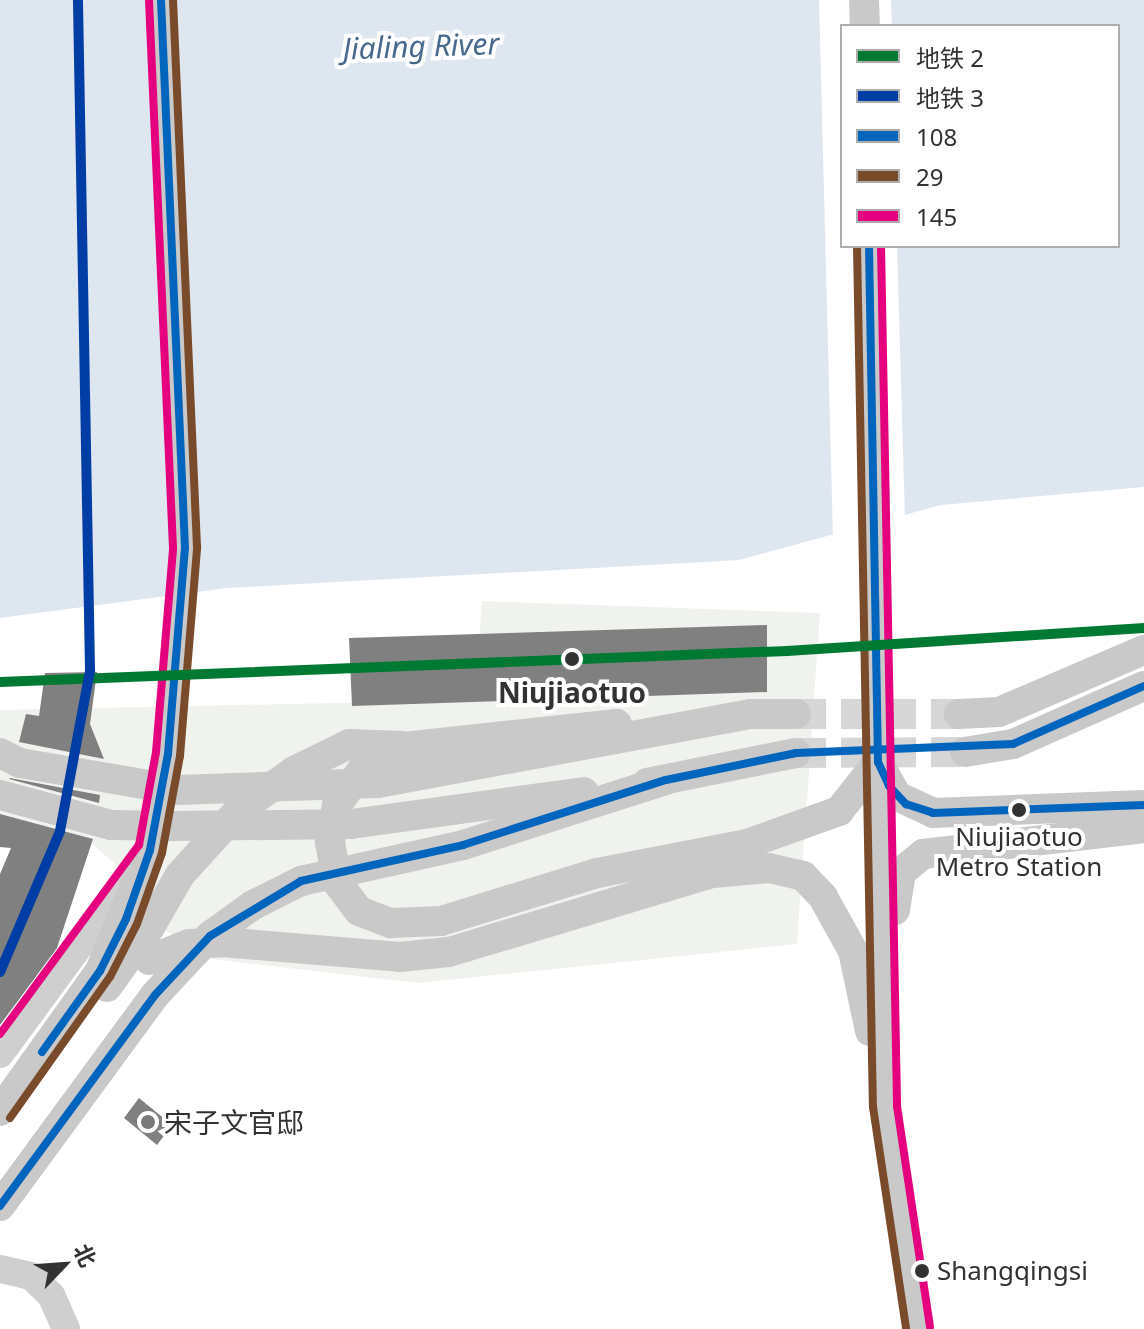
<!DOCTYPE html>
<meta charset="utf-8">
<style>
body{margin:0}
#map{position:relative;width:1144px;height:1329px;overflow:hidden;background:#fff;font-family:"Noto Sans","Noto Sans SC",sans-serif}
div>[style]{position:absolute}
.green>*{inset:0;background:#f0f3ed}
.water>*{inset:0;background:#dee7f0}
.pier>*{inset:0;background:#fff}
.building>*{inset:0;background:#808080}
.primary-tunnel>*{height:30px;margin-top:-15px;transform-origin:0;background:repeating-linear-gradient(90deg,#d6d6d6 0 30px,transparent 0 45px)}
.secondary>*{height:28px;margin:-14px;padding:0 14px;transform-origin:14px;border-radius:14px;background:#cfcfcf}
.primary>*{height:30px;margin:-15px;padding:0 15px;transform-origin:15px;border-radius:15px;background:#c9c9c9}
.primary-bridge>*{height:30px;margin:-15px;padding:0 15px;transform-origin:15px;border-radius:15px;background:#c9c9c9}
.bus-1>*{height:8px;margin:-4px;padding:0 4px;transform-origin:4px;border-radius:4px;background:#0065bd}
.bus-2>*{height:8px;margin:-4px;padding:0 4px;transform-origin:4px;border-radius:4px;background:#7a4b2a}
.bus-3>*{height:8px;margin:-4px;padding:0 4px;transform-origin:4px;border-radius:4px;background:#e5007d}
.metro-1>*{height:10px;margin:-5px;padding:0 5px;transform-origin:5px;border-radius:5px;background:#007a33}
.metro-2>*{height:10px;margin:-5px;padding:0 5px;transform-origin:5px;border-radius:5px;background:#003da5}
.dots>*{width:22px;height:22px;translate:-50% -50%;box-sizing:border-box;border:4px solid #fff;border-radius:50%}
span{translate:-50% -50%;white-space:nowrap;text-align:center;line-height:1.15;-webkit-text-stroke:8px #fff;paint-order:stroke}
.bus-label{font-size:26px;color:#323232}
.left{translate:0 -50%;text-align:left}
.stop-label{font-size:28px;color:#323232;font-weight:700}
.poi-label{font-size:28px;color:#323232}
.water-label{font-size:30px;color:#47698d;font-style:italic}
.legend{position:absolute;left:840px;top:24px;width:280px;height:224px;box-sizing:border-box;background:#fff;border:2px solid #adadad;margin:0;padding:10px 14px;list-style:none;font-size:24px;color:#323232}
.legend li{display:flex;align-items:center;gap:16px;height:40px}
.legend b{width:40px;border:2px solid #adadad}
.north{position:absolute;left:24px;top:1225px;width:80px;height:80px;-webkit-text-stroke:6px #fff;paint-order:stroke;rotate:65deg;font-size:22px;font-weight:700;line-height:32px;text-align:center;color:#323232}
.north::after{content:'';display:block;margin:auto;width:28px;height:36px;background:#323232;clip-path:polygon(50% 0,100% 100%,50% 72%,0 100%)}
</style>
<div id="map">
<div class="green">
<i style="clip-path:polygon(482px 601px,820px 613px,797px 944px,418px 983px,212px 959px,164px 930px,116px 865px,90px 842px,0 830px,0 710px,475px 700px)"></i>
</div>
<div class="water">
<i style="clip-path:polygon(evenodd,0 0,1144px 0,1144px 487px,941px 505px,739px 560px,227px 588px,0 618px,0 0,842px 26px,1118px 26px,1118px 246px,842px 246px,842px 26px)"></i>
</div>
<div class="pier">
<i style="clip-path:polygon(819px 0,891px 0,892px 26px,842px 26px,842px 246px,897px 246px,905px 519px,833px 539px)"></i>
</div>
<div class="building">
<i style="clip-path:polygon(767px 625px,767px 692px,352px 706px,349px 638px)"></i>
<i style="clip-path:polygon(97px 672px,90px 724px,104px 759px,19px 742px,26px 714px,39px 716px,45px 673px)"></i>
<i style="clip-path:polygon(10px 778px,100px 795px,99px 803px,9px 779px)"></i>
<i style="clip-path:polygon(0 814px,93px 839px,57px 948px,0 1025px,0 874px,11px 848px,0 847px)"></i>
<i style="clip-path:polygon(139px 1098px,172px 1125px,157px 1145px,124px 1118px)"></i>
</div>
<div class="primary-tunnel">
<i style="left:796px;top:714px;width:163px"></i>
<i style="left:796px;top:753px;width:169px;rotate:-0.3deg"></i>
</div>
<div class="secondary">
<i style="left:0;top:1054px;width:228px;rotate:-53.7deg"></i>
<i style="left:0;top:1269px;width:32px;rotate:13deg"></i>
<i style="left:31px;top:1276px;width:28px;rotate:44deg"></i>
<i style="left:51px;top:1295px;width:37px;rotate:66deg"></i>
</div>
<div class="primary">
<i style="left:864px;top:0;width:26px;rotate:88deg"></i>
<i style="left:959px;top:714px;width:40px;rotate:-2.9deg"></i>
<i style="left:999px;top:712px;width:158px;rotate:-23.2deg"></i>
<i style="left:413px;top:746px;width:205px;rotate:-6.2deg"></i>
<i style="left:965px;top:752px;width:49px;rotate:-9.5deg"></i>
<i style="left:1013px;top:744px;width:143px;rotate:-23.9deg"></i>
<i style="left:0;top:753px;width:22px;rotate:27deg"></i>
<i style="left:20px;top:763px;width:160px;rotate:9.7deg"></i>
<i style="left:178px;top:790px;width:200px;rotate:-2deg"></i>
<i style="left:378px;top:783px;width:379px;rotate:-10.5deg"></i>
<i style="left:751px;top:714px;width:45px"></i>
<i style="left:878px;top:762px;width:345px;rotate:88.8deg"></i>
<i style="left:885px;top:1107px;width:224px;rotate:81.5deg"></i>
<i style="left:879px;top:764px;width:37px;rotate:61deg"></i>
<i style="left:897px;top:796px;width:40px;rotate:25deg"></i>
<i style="left:933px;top:813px;width:211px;rotate:-2.2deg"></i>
<i style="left:647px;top:783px;width:152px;rotate:-11.4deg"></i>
<i style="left:0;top:795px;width:115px;rotate:15.1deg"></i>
<i style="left:111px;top:825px;width:61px;rotate:0.9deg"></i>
<i style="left:172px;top:826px;width:179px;rotate:-0.6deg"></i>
<i style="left:351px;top:824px;width:235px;rotate:-7.8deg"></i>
<i style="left:747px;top:844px;width:98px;rotate:-19.7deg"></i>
<i style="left:839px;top:811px;width:63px;rotate:-51.5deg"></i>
<i style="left:713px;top:873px;width:56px;rotate:-5.1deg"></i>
<i style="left:769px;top:868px;width:35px;rotate:13deg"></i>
<i style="left:803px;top:876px;width:29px;rotate:46deg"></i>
<i style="left:823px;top:897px;width:62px;rotate:60.9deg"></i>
<i style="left:853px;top:951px;width:82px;rotate:78deg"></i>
<i style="left:895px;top:910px;width:38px;rotate:-81deg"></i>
<i style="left:901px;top:872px;width:28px;rotate:-39deg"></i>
<i style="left:923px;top:854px;width:223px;rotate:-6.7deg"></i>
<i style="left:107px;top:987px;width:74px;rotate:-54.4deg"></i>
<i style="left:0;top:1111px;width:172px;rotate:-54.5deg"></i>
<i style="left:100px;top:971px;width:131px;rotate:-67.5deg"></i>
<i style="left:0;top:1206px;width:262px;rotate:-53.7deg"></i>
<i style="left:155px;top:995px;width:81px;rotate:-47deg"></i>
<i style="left:210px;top:936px;width:53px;rotate:-35.8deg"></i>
<i style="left:253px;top:905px;width:54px;rotate:-26.6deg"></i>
<i style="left:301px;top:881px;width:166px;rotate:-12.5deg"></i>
<i style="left:463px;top:845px;width:213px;rotate:-17.8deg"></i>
</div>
<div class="primary-bridge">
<i style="left:869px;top:246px;width:516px;rotate:89deg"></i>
<i style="left:413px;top:746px;width:53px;rotate:156.8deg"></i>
<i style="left:364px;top:767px;width:47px;rotate:125.4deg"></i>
<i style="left:337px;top:805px;width:38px;rotate:101deg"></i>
<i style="left:330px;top:842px;width:41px;rotate:80.1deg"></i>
<i style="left:337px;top:882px;width:36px;rotate:53deg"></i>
<i style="left:359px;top:911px;width:34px;rotate:21deg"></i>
<i style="left:391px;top:923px;width:50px;rotate:-2.3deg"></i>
<i style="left:441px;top:921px;width:163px;rotate:-17.1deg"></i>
<i style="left:597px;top:873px;width:153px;rotate:-10.9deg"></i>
<i style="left:150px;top:850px;width:98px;rotate:-79.4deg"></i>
<i style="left:168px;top:754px;width:207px;rotate:-85.3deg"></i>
<i style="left:185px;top:548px;width:549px;rotate:-92.51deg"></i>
<i style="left:150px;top:927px;width:60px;rotate:-60deg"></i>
<i style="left:180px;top:875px;width:86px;rotate:-47.8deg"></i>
<i style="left:238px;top:811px;width:69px;rotate:-35.5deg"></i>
<i style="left:294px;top:771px;width:61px;rotate:-26.1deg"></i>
<i style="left:349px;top:744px;width:54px;rotate:2.1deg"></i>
<i style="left:149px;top:960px;width:43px;rotate:-21.8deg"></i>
<i style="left:189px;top:944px;width:33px;rotate:-3deg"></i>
<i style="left:222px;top:942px;width:178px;rotate:4.8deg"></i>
<i style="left:399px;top:957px;width:50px;rotate:-5.7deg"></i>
<i style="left:449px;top:952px;width:276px;rotate:-16.7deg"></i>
</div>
<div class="bus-1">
<i style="left:869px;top:246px;width:516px;rotate:89deg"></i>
<i style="left:878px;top:762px;width:26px;rotate:65deg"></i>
<i style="left:889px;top:786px;width:25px;rotate:47deg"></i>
<i style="left:906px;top:804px;width:28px;rotate:18deg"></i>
<i style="left:933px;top:813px;width:211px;rotate:-2.2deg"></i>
<i style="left:42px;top:1052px;width:100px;rotate:-54.4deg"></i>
<i style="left:100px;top:971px;width:58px;rotate:-63.4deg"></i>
<i style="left:126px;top:919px;width:73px;rotate:-70.8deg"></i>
<i style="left:150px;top:850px;width:98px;rotate:-79.4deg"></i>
<i style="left:168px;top:754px;width:207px;rotate:-85.3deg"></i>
<i style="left:185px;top:548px;width:549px;rotate:-92.51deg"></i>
<i style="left:0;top:1206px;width:262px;rotate:-53.7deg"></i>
<i style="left:155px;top:995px;width:81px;rotate:-47deg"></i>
<i style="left:210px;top:936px;width:106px;rotate:-31.1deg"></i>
<i style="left:301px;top:881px;width:166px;rotate:-12.5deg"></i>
<i style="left:463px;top:845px;width:213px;rotate:-17.8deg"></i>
<i style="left:666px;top:780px;width:133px;rotate:-11.7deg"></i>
<i style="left:796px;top:753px;width:217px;rotate:-2.4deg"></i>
<i style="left:1013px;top:744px;width:143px;rotate:-23.9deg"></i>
</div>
<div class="bus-2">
<i style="left:857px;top:246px;width:861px;rotate:88.94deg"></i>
<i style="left:873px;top:1107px;width:224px;rotate:81.5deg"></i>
<i style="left:10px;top:1118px;width:173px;rotate:-54.7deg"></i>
<i style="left:110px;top:977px;width:59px;rotate:-63deg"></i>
<i style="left:137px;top:924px;width:75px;rotate:-70.6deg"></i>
<i style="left:162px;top:853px;width:99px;rotate:-79.5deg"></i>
<i style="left:180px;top:756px;width:210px;rotate:-85.3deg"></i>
<i style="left:197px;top:547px;width:548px;rotate:-92.51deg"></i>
</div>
<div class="bus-3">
<i style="left:881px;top:246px;width:860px;rotate:88.93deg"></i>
<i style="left:897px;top:1106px;width:223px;rotate:81.5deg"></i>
<i style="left:0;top:1034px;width:235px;rotate:-53.7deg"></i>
<i style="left:139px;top:845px;width:95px;rotate:-79.6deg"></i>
<i style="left:156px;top:752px;width:205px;rotate:-85.2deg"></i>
<i style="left:173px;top:548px;width:548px;rotate:-92.51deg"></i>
</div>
<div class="metro-1">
<i style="left:0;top:682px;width:788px;rotate:-2.26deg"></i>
<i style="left:787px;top:651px;width:358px;rotate:-3.7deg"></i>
</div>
<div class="metro-2">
<i style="left:0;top:972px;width:153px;rotate:-66.9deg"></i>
<i style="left:60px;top:831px;width:164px;rotate:-79.4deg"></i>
<i style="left:90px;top:670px;width:670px;rotate:-91.03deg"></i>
</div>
<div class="dots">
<i style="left:572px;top:659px;background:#323232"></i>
<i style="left:1019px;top:810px;background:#323232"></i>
<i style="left:148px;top:1122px;background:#7a7a7a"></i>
<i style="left:922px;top:1271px;background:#323232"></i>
</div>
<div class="bus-label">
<span style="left:1019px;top:852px">Niujiaotuo<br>Metro Station</span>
<span class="left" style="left:937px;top:1271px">Shangqingsi</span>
</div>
<div class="stop-label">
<span style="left:572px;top:692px">Niujiaotuo</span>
</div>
<div class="poi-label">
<span class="left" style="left:164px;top:1122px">宋子文官邸</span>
</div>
<div class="water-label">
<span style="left:421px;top:46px;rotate:-2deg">Jialing River</span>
</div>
<ul class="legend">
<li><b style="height:10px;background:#007a33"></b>地铁 2</li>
<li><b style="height:10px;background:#003da5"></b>地铁 3</li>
<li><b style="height:10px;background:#0065bd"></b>108</li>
<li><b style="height:10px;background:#7a4b2a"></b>29</li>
<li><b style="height:10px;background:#e5007d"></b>145</li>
</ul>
<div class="north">北</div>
</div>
